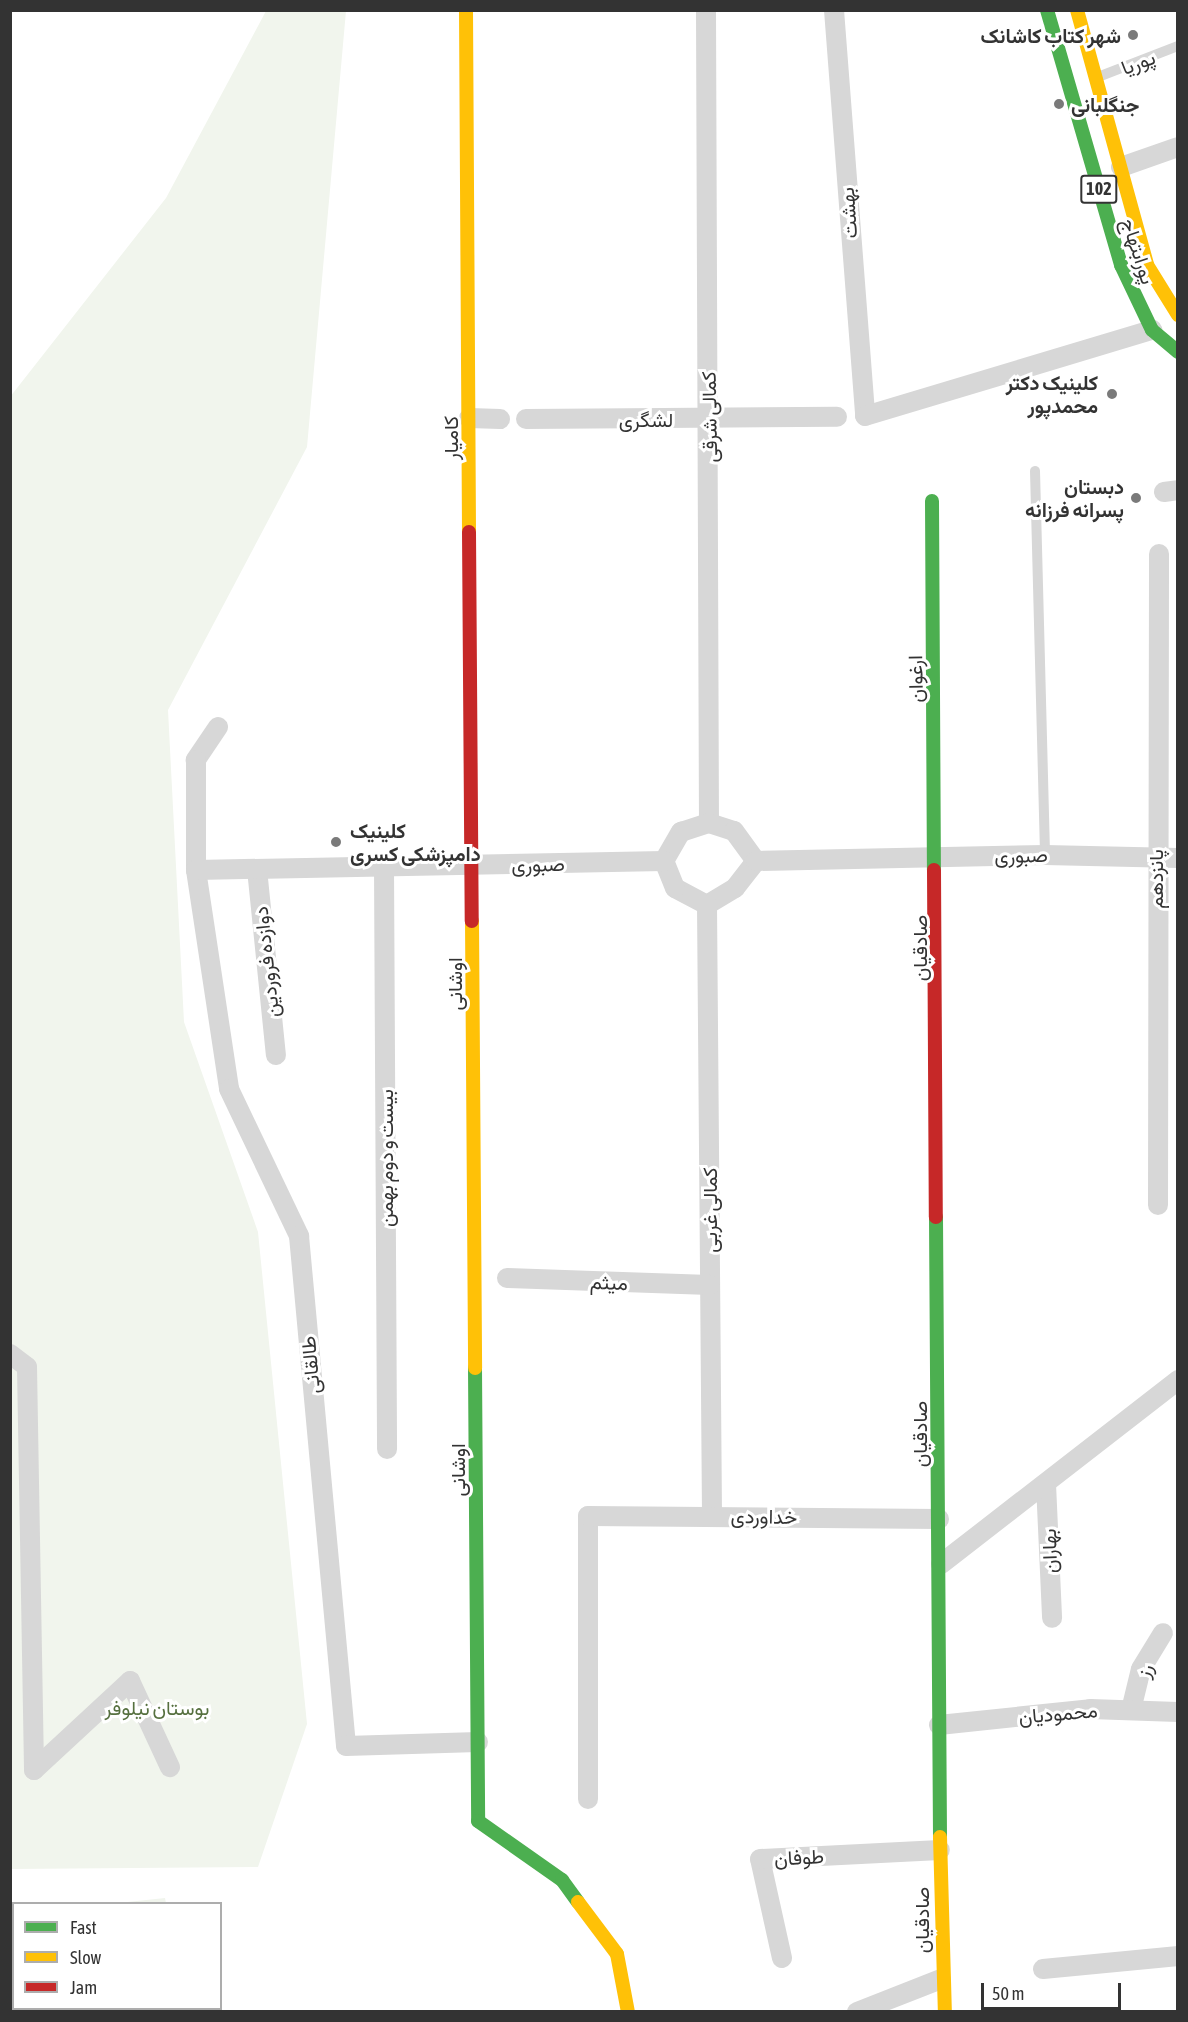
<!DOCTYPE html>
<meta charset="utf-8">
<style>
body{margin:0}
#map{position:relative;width:1188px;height:2022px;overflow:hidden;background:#fff;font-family:"Asap Condensed",Vazirmatn,sans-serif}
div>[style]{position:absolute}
.green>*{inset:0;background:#f1f5ed}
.lane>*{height:10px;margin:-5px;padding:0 5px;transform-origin:5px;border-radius:5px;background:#d7d7d7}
.street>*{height:20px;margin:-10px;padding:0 10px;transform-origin:10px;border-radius:10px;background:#d7d7d7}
.fast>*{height:14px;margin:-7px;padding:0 7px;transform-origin:7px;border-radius:7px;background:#4caf50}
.slow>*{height:14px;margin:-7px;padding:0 7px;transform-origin:7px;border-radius:7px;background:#ffc107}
.jam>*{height:14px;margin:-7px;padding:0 7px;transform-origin:7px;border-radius:7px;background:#c62828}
.dots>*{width:16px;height:16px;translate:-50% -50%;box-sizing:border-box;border:3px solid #fff;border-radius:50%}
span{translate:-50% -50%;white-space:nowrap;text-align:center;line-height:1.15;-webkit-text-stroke:6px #fff;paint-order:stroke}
.shield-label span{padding:2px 4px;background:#fff;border:2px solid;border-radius:4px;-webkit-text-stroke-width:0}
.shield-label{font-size:18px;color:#333;font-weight:700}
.poi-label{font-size:20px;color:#333;font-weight:700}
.right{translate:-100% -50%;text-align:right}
.left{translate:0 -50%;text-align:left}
.street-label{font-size:20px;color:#333}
.park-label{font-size:20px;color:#56703f}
.frame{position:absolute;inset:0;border:12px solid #333;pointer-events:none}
.legend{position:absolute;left:12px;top:1902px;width:210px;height:108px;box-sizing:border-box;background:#fff;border:2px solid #adadad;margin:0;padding:8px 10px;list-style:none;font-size:18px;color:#333}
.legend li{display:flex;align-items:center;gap:12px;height:30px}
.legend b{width:30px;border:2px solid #adadad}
.scale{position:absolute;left:981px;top:1983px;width:140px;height:27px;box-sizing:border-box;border:3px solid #333;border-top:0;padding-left:8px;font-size:18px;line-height:21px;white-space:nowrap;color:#333;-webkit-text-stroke:4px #fff;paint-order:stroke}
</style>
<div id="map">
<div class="green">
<i style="clip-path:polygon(266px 11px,346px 11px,307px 447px,168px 710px,184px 1022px,258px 1232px,307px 1724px,258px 1867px,11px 1869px,10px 397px,166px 198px)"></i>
<i style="clip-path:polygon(165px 1898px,166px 1903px,118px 1903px)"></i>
<i style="clip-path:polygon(10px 1917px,14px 2008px,183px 2011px,11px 2011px)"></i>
</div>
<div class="lane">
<i style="left:1098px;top:77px;width:86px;rotate:-21.2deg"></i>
<i style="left:1035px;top:471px;width:384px;rotate:88.5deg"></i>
</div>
<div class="street">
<i style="left:706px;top:10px;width:813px;rotate:89.79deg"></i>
<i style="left:834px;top:10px;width:407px;rotate:85.6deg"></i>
<i style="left:865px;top:416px;width:300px;rotate:-16.7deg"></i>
<i style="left:1121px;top:167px;width:60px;rotate:-19.3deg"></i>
<i style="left:469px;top:418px;width:31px;rotate:2deg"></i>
<i style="left:526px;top:419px;width:311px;rotate:-0.4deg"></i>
<i style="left:1164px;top:492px;width:14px;rotate:-8deg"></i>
<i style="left:218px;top:727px;width:40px;rotate:124deg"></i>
<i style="left:196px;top:760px;width:110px;rotate:90deg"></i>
<i style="left:196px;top:870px;width:221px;rotate:81.4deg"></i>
<i style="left:229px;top:1089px;width:163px;rotate:64.5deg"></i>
<i style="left:299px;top:1236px;width:512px;rotate:84.73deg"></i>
<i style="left:346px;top:1746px;width:132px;rotate:-1.7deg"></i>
<i style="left:709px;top:823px;width:26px;rotate:18deg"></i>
<i style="left:734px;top:831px;width:37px;rotate:54deg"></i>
<i style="left:756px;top:861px;width:34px;rotate:128deg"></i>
<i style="left:735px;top:888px;width:33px;rotate:149deg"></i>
<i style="left:707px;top:905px;width:36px;rotate:-152deg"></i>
<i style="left:675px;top:888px;width:29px;rotate:-112deg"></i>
<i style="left:664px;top:861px;width:34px;rotate:-60deg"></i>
<i style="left:681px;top:832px;width:29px;rotate:-18deg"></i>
<i style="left:756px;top:861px;width:289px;rotate:-1.2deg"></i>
<i style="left:1045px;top:855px;width:133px;rotate:1.3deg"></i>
<i style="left:384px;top:867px;width:582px;rotate:89.7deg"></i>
<i style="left:257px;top:869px;width:187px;rotate:84.2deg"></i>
<i style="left:196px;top:870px;width:468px;rotate:-1.1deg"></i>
<i style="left:707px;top:905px;width:611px;rotate:89.53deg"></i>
<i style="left:1158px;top:1205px;width:651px;rotate:-89.91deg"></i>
<i style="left:507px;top:1278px;width:203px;rotate:2deg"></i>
<i style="left:10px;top:1354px;width:21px;rotate:37deg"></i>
<i style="left:27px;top:1367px;width:403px;rotate:89deg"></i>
<i style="left:34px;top:1770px;width:131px;rotate:-42.8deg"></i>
<i style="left:130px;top:1681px;width:95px;rotate:65.1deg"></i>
<i style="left:1046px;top:1484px;width:134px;rotate:87.4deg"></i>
<i style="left:941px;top:1564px;width:300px;rotate:-37.8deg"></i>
<i style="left:1131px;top:1710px;width:42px;rotate:-76.3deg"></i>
<i style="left:1141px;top:1669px;width:42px;rotate:-58.6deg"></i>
<i style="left:939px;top:1725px;width:152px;rotate:-6deg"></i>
<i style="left:1090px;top:1709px;width:88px;rotate:2deg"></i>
<i style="left:588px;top:1799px;width:283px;rotate:-90deg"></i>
<i style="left:588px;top:1516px;width:351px;rotate:0.5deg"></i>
<i style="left:782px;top:1958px;width:101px;rotate:-102.5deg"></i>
<i style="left:760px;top:1859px;width:180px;rotate:-2.9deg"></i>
<i style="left:1043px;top:1969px;width:136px;rotate:-5.5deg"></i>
<i style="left:857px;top:2012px;width:90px;rotate:-21.4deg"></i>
</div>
<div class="fast">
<i style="left:1047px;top:10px;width:266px;rotate:73.8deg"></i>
<i style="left:1121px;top:265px;width:72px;rotate:64.5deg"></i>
<i style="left:1152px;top:330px;width:34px;rotate:40deg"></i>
<i style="left:932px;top:501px;width:369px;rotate:89.7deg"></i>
<i style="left:936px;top:1217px;width:620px;rotate:89.63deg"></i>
<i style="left:475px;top:1368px;width:453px;rotate:89.6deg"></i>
<i style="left:478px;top:1821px;width:103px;rotate:35.1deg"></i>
<i style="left:562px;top:1880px;width:27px;rotate:54deg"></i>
</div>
<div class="slow">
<i style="left:466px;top:10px;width:522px;rotate:89.67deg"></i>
<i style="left:1077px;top:10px;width:264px;rotate:74.6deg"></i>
<i style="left:1147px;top:265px;width:59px;rotate:58.2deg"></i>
<i style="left:472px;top:921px;width:447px;rotate:89.6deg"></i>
<i style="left:940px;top:1837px;width:175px;rotate:88.4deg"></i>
<i style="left:578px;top:1902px;width:65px;rotate:53.1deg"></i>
<i style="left:617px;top:1954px;width:59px;rotate:79.3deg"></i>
</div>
<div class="jam">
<i style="left:469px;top:532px;width:389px;rotate:89.6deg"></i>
<i style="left:934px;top:870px;width:347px;rotate:89.7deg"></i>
</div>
<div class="dots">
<i style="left:1133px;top:35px;background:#7a7a7a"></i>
<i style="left:1059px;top:104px;background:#7a7a7a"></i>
<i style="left:1112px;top:394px;background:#7a7a7a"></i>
<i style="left:1136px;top:498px;background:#7a7a7a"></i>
<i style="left:336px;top:842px;background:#7a7a7a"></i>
</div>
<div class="shield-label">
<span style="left:1099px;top:189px">102</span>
</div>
<div class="poi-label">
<span class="right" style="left:1121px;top:35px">شهر کتاب کاشانک</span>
<span class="left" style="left:1071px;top:104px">جنگلبانی</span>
<span class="right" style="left:1098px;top:394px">کلینیک دکتر<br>محمدپور</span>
<span class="right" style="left:1124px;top:498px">دبستان<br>پسرانه فرزانه</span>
<span class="left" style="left:350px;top:842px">کلینیک<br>دامپزشکی کسری</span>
</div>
<div class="street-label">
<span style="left:1138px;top:62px;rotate:-21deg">پوریا</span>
<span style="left:848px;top:213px;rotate:-94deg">بهشت</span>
<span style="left:1139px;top:251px;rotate:72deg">پورابتهاج</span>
<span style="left:709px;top:417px;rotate:-91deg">کمالی شرقی</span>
<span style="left:646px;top:419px">لشگری</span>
<span style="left:450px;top:438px;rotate:-90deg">کامیار</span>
<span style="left:915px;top:679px;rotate:-91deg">ارغوان</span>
<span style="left:1021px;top:855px;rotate:-1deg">صبوری</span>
<span style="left:538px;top:864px;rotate:-1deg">صبوری</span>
<span style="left:1155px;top:879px;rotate:-90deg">پانزدهم</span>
<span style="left:919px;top:948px;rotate:-90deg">صادقیان</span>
<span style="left:266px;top:962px;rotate:-96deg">دوازده فروردین</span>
<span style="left:454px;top:984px;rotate:-90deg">اوشانی</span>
<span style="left:385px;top:1158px;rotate:-90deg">بیست و دوم بهمن</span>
<span style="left:709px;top:1210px;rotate:-90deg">کمالی غربی</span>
<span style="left:609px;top:1282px;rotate:2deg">میثم</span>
<span style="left:310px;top:1365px;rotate:-95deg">طالقانی</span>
<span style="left:919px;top:1434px;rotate:-90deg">صادقیان</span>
<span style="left:457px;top:1470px;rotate:-90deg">اوشانی</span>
<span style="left:764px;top:1516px;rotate:1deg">خداوردی</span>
<span style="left:1049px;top:1551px;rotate:-92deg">بهاران</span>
<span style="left:1144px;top:1670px;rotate:-68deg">رز</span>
<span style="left:1058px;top:1713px;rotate:-5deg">محمودیان</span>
<span style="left:799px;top:1857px;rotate:-3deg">طوفان</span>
<span style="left:921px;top:1920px;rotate:-90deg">صادقیان</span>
</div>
<div class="park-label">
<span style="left:157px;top:1707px">بوستان نیلوفر</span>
</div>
<div class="frame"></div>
<ul class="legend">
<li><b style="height:8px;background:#4caf50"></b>Fast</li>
<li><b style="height:8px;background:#ffc107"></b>Slow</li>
<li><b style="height:8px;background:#c62828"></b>Jam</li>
</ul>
<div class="scale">50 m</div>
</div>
